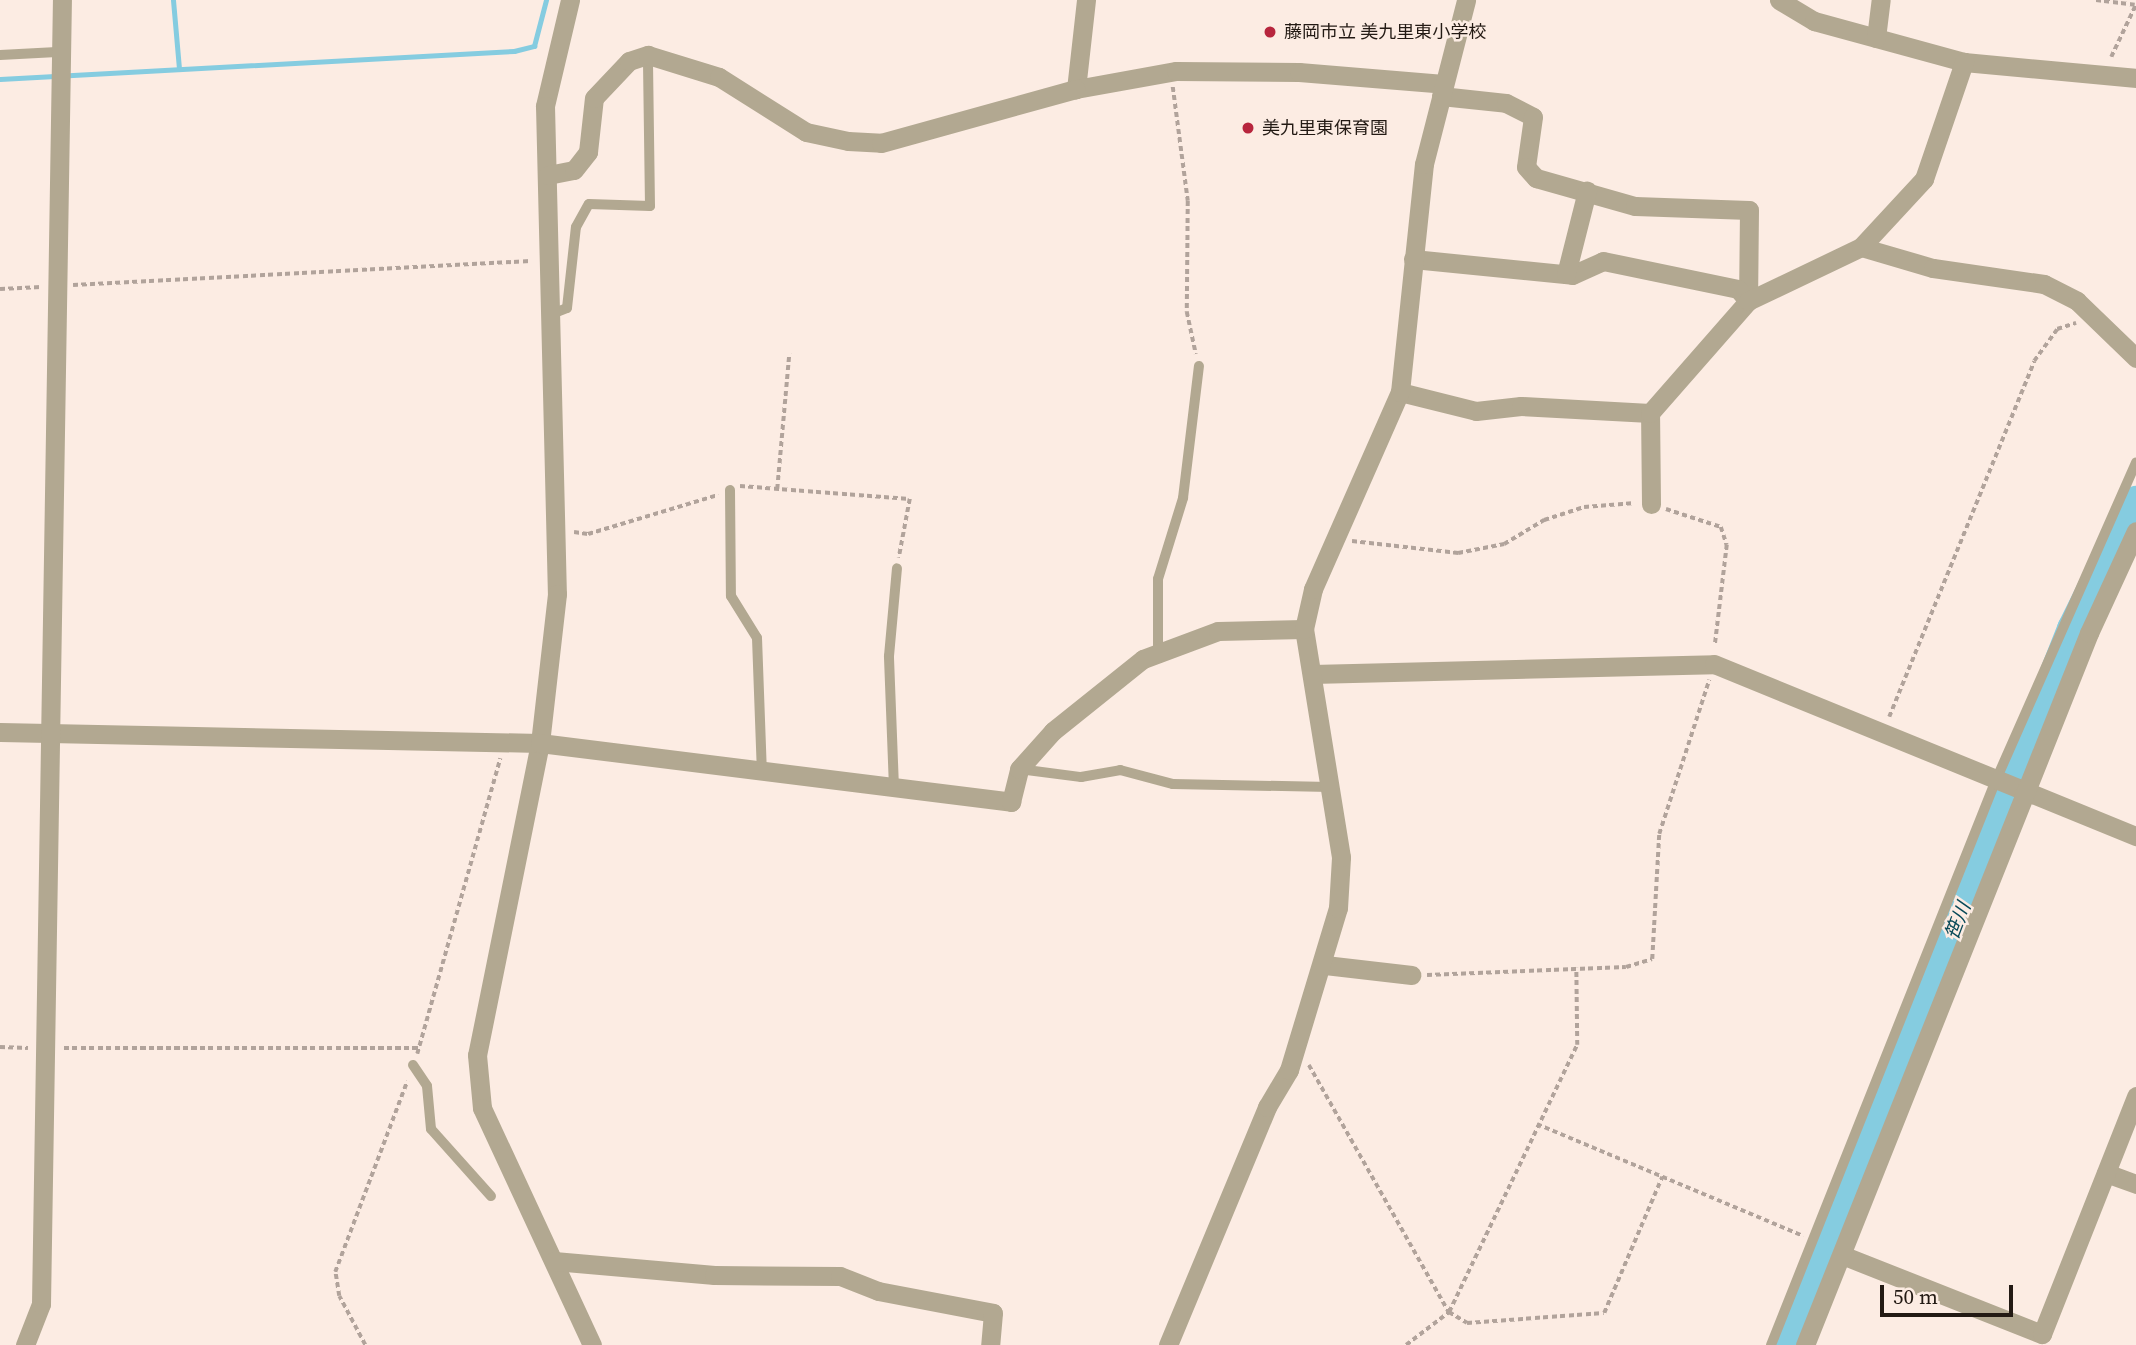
<!DOCTYPE html>
<meta charset="utf-8">
<style>
body{margin:0}
#map{position:relative;width:2136px;height:1345px;overflow:hidden;background:#fcece3;font-family:"Source Serif 4","Noto Sans JP",serif}
div>[style]{position:absolute}
.stream>*{height:5px;margin:-2.5px;padding:0 2.5px;transform-origin:2.5px;border-radius:2.5px;background:#85cce0}
.river>*{height:32px;margin:-16px;padding:0 16px;transform-origin:16px;border-radius:16px;background:#85cce0}
.path>*{height:3.5px;margin-top:-1.75px;transform-origin:0;background:repeating-linear-gradient(90deg,#b1a39b 0 5px,transparent 0 8.5px)}
.service>*{height:10px;margin:-5px;padding:0 5px;transform-origin:5px;border-radius:5px;background:#b2a891}
.minor>*{height:19px;margin:-9.5px;padding:0 9.5px;transform-origin:9.5px;border-radius:9.5px;background:#b2a891}
.dots>*{width:19px;height:19px;translate:-50% -50%;box-sizing:border-box;border:4px solid #fcece3;border-radius:50%}
span{translate:-50% -50%;white-space:nowrap;text-align:center;line-height:1.15;-webkit-text-stroke:5px #fcece3;paint-order:stroke}
.poi-label{font-size:18px;color:#231a14}
.left{translate:0 -50%;text-align:left}
.water-label{font-size:19px;color:#084958;font-style:italic}
.scale{position:absolute;left:1880px;top:1285px;width:133px;height:32px;box-sizing:border-box;border:4px solid #231a14;border-top:0;padding-left:9px;font-size:21px;line-height:24px;white-space:nowrap;color:#231a14;-webkit-text-stroke:5px #fcece3;paint-order:stroke}
</style>
<div id="map">
<div class="stream">
<i style="left:173px;top:0;width:68px;rotate:85deg"></i>
<i style="left:0;top:79px;width:515px;rotate:-3.12deg"></i>
<i style="left:514px;top:51px;width:21px;rotate:-14deg"></i>
<i style="left:534px;top:46px;width:48px;rotate:-75.4deg"></i>
</div>
<div class="river">
<i style="left:1791px;top:1345px;width:770px;rotate:-68.5deg"></i>
<i style="left:2073px;top:629px;width:142px;rotate:-63.6deg"></i>
</div>
<div class="path">
<i style="left:2096px;top:0;width:39px;rotate:7deg"></i>
<i style="left:2111px;top:57px;width:59px;rotate:-64.7deg"></i>
<i style="left:1173px;top:87px;width:115px;rotate:82.5deg"></i>
<i style="left:1188px;top:201px;width:111px;rotate:90.5deg"></i>
<i style="left:1187px;top:312px;width:43px;rotate:77.9deg"></i>
<i style="left:73px;top:285px;width:458px;rotate:-3deg"></i>
<i style="left:0;top:289px;width:41px;rotate:-2.8deg"></i>
<i style="left:740px;top:486px;width:170px;rotate:4.4deg"></i>
<i style="left:910px;top:499px;width:60px;rotate:100.6deg"></i>
<i style="left:777px;top:489px;width:136px;rotate:-84.9deg"></i>
<i style="left:1666px;top:509px;width:58px;rotate:18.1deg"></i>
<i style="left:1721px;top:527px;width:19px;rotate:72deg"></i>
<i style="left:1727px;top:545px;width:101px;rotate:96.8deg"></i>
<i style="left:574px;top:532px;width:14px;rotate:8deg"></i>
<i style="left:588px;top:534px;width:136px;rotate:-16.7deg"></i>
<i style="left:1352px;top:541px;width:107px;rotate:6.5deg"></i>
<i style="left:1458px;top:553px;width:47px;rotate:-11.1deg"></i>
<i style="left:1504px;top:544px;width:47px;rotate:-31deg"></i>
<i style="left:1544px;top:520px;width:42px;rotate:-18deg"></i>
<i style="left:1584px;top:507px;width:51px;rotate:-4.5deg"></i>
<i style="left:1889px;top:717px;width:384px;rotate:-67.8deg"></i>
<i style="left:2034px;top:361px;width:39px;rotate:-54deg"></i>
<i style="left:2057px;top:329px;width:20px;rotate:-18deg"></i>
<i style="left:1427px;top:975px;width:199px;rotate:-2.3deg"></i>
<i style="left:1626px;top:967px;width:27px;rotate:-17deg"></i>
<i style="left:1652px;top:959px;width:125px;rotate:-86.8deg"></i>
<i style="left:1659px;top:834px;width:162px;rotate:-72deg"></i>
<i style="left:0;top:1047px;width:28px;rotate:2deg"></i>
<i style="left:64px;top:1048px;width:355px"></i>
<i style="left:417px;top:1054px;width:307px;rotate:-74.3deg"></i>
<i style="left:1309px;top:1065px;width:284px;rotate:60.5deg"></i>
<i style="left:1449px;top:1312px;width:21px;rotate:31deg"></i>
<i style="left:1467px;top:1323px;width:137px;rotate:-4.2deg"></i>
<i style="left:1604px;top:1313px;width:148px;rotate:-66.9deg"></i>
<i style="left:1537px;top:1124px;width:289px;rotate:22.8deg"></i>
<i style="left:365px;top:1345px;width:55px;rotate:-118deg"></i>
<i style="left:339px;top:1296px;width:24px;rotate:-99deg"></i>
<i style="left:335px;top:1272px;width:204px;rotate:-69.3deg"></i>
<i style="left:1406px;top:1345px;width:54px;rotate:-37.5deg"></i>
<i style="left:1449px;top:1312px;width:296px;rotate:-64.4deg"></i>
<i style="left:1577px;top:1045px;width:77px;rotate:-90.7deg"></i>
</div>
<div class="service">
<i style="left:0;top:55px;width:57px;rotate:-3deg"></i>
<i style="left:549px;top:315px;width:19px;rotate:-21deg"></i>
<i style="left:567px;top:308px;width:81px;rotate:-83.7deg"></i>
<i style="left:576px;top:227px;width:26px;rotate:-61deg"></i>
<i style="left:589px;top:204px;width:61px;rotate:1.9deg"></i>
<i style="left:650px;top:206px;width:151px;rotate:-90.8deg"></i>
<i style="left:730px;top:490px;width:106px;rotate:89.5deg"></i>
<i style="left:731px;top:596px;width:49px;rotate:58.2deg"></i>
<i style="left:757px;top:638px;width:136px;rotate:87.9deg"></i>
<i style="left:1158px;top:652px;width:73px;rotate:-90deg"></i>
<i style="left:1158px;top:579px;width:85px;rotate:-72.8deg"></i>
<i style="left:1183px;top:498px;width:133px;rotate:-83.1deg"></i>
<i style="left:1019px;top:769px;width:63px;rotate:7.4deg"></i>
<i style="left:1081px;top:777px;width:40px;rotate:-10deg"></i>
<i style="left:1120px;top:770px;width:55px;rotate:14.8deg"></i>
<i style="left:1173px;top:784px;width:157px;rotate:1.1deg"></i>
<i style="left:894px;top:788px;width:132px;rotate:-92.2deg"></i>
<i style="left:889px;top:656px;width:88px;rotate:-84.8deg"></i>
<i style="left:413px;top:1065px;width:25px;rotate:56deg"></i>
<i style="left:427px;top:1086px;width:43px;rotate:84.7deg"></i>
<i style="left:431px;top:1129px;width:90px;rotate:48.2deg"></i>
<i style="left:1771px;top:1345px;width:608px;rotate:-68.29deg"></i>
<i style="left:1996px;top:780px;width:347px;rotate:-66.2deg"></i>
</div>
<div class="minor">
<i style="left:570px;top:0;width:109px;rotate:103.3deg"></i>
<i style="left:545px;top:106px;width:488px;rotate:88.6deg"></i>
<i style="left:557px;top:594px;width:150px;rotate:96.5deg"></i>
<i style="left:540px;top:743px;width:318px;rotate:101.4deg"></i>
<i style="left:477px;top:1055px;width:53px;rotate:84.6deg"></i>
<i style="left:482px;top:1108px;width:261px;rotate:65.1deg"></i>
<i style="left:1086px;top:0;width:90px;rotate:96.4deg"></i>
<i style="left:1076px;top:89px;width:102px;rotate:-10.2deg"></i>
<i style="left:1176px;top:71px;width:123px;rotate:0.5deg"></i>
<i style="left:1299px;top:72px;width:145px;rotate:4.7deg"></i>
<i style="left:1779px;top:0;width:41px;rotate:31deg"></i>
<i style="left:1814px;top:21px;width:156px;rotate:15.3deg"></i>
<i style="left:1964px;top:62px;width:173px;rotate:5.3deg"></i>
<i style="left:1876px;top:38px;width:38px;rotate:-83deg"></i>
<i style="left:1441px;top:96px;width:65px;rotate:6.1deg"></i>
<i style="left:1506px;top:103px;width:30px;rotate:27deg"></i>
<i style="left:1533px;top:117px;width:50px;rotate:98deg"></i>
<i style="left:1526px;top:167px;width:15px;rotate:48deg"></i>
<i style="left:1536px;top:178px;width:103px;rotate:15.8deg"></i>
<i style="left:1635px;top:206px;width:114px;rotate:2deg"></i>
<i style="left:1749px;top:210px;width:91px;rotate:90.6deg"></i>
<i style="left:548px;top:175px;width:26px;rotate:-11deg"></i>
<i style="left:574px;top:170px;width:23px;rotate:-52deg"></i>
<i style="left:588px;top:152px;width:54px;rotate:-83.7deg"></i>
<i style="left:594px;top:98px;width:51px;rotate:-46.6deg"></i>
<i style="left:629px;top:61px;width:20px;rotate:-18deg"></i>
<i style="left:648px;top:55px;width:74px;rotate:17.2deg"></i>
<i style="left:719px;top:77px;width:103px;rotate:32.3deg"></i>
<i style="left:806px;top:132px;width:43px;rotate:12.1deg"></i>
<i style="left:848px;top:141px;width:33px;rotate:3deg"></i>
<i style="left:881px;top:143px;width:202px;rotate:-15.5deg"></i>
<i style="left:1861px;top:247px;width:75px;rotate:16.3deg"></i>
<i style="left:1933px;top:268px;width:112px;rotate:8.2deg"></i>
<i style="left:2044px;top:284px;width:37px;rotate:27deg"></i>
<i style="left:2077px;top:301px;width:82px;rotate:44deg"></i>
<i style="left:1413px;top:259px;width:160px;rotate:5.7deg"></i>
<i style="left:1572px;top:275px;width:34px;rotate:-24deg"></i>
<i style="left:1603px;top:261px;width:138px;rotate:11.7deg"></i>
<i style="left:1738px;top:289px;width:16px;rotate:50deg"></i>
<i style="left:1566px;top:274px;width:86px;rotate:-75.8deg"></i>
<i style="left:1400px;top:392px;width:78px;rotate:14deg"></i>
<i style="left:1476px;top:411px;width:45px;rotate:-6.3deg"></i>
<i style="left:1521px;top:406px;width:129px;rotate:3.1deg"></i>
<i style="left:1651px;top:504px;width:91px;rotate:-90.6deg"></i>
<i style="left:1650px;top:413px;width:149px;rotate:-48.8deg"></i>
<i style="left:1748px;top:301px;width:125px;rotate:-25.5deg"></i>
<i style="left:1861px;top:247px;width:93px;rotate:-47.2deg"></i>
<i style="left:1924px;top:179px;width:124px;rotate:-71.1deg"></i>
<i style="left:1312px;top:674px;width:402px;rotate:-1.4deg"></i>
<i style="left:1714px;top:664px;width:456px;rotate:22.2deg"></i>
<i style="left:0;top:732px;width:540px;rotate:1.17deg"></i>
<i style="left:540px;top:743px;width:475px;rotate:7.1deg"></i>
<i style="left:1011px;top:802px;width:34px;rotate:-76deg"></i>
<i style="left:1019px;top:769px;width:51px;rotate:-48.2deg"></i>
<i style="left:1053px;top:731px;width:115px;rotate:-38.7deg"></i>
<i style="left:1143px;top:659px;width:80px;rotate:-20.5deg"></i>
<i style="left:1218px;top:631px;width:86px;rotate:-1.3deg"></i>
<i style="left:1325px;top:965px;width:87px;rotate:6.6deg"></i>
<i style="left:2106px;top:1173px;width:32px;rotate:20deg"></i>
<i style="left:1842px;top:1255px;width:215px;rotate:21.6deg"></i>
<i style="left:2042px;top:1334px;width:256px;rotate:-68.4deg"></i>
<i style="left:554px;top:1261px;width:161px;rotate:5deg"></i>
<i style="left:714px;top:1275px;width:126px;rotate:0.5deg"></i>
<i style="left:840px;top:1276px;width:41px;rotate:21.5deg"></i>
<i style="left:878px;top:1291px;width:117px;rotate:10.8deg"></i>
<i style="left:993px;top:1313px;width:32px;rotate:95deg"></i>
<i style="left:25px;top:1345px;width:44px;rotate:-68.7deg"></i>
<i style="left:41px;top:1304px;width:1304px;rotate:-89.08deg"></i>
<i style="left:1168px;top:1345px;width:258px;rotate:-67.4deg"></i>
<i style="left:1267px;top:1107px;width:43px;rotate:-59.3deg"></i>
<i style="left:1289px;top:1070px;width:169px;rotate:-73.2deg"></i>
<i style="left:1338px;top:908px;width:51px;rotate:-86.6deg"></i>
<i style="left:1341px;top:857px;width:231px;rotate:-99.2deg"></i>
<i style="left:1304px;top:629px;width:41px;rotate:-77.3deg"></i>
<i style="left:1313px;top:589px;width:215px;rotate:-66.2deg"></i>
<i style="left:1400px;top:392px;width:229px;rotate:-84deg"></i>
<i style="left:1424px;top:164px;width:169px;rotate:-75.6deg"></i>
<i style="left:1805px;top:1345px;width:767px;rotate:-68.25deg"></i>
<i style="left:2089px;top:633px;width:112px;rotate:-65.3deg"></i>
</div>
<div class="dots">
<i style="left:1270px;top:32px;background:#b7253d"></i>
<i style="left:1248px;top:128px;background:#b7253d"></i>
</div>
<div class="poi-label">
<span class="left" style="left:1284px;top:32px">藤岡市立 美九里東小学校</span>
<span class="left" style="left:1262px;top:128px">美九里東保育園</span>
</div>
<div class="water-label">
<span style="left:1958px;top:921px;rotate:-69deg">笹川</span>
</div>
<div class="scale">50 m</div>
</div>
